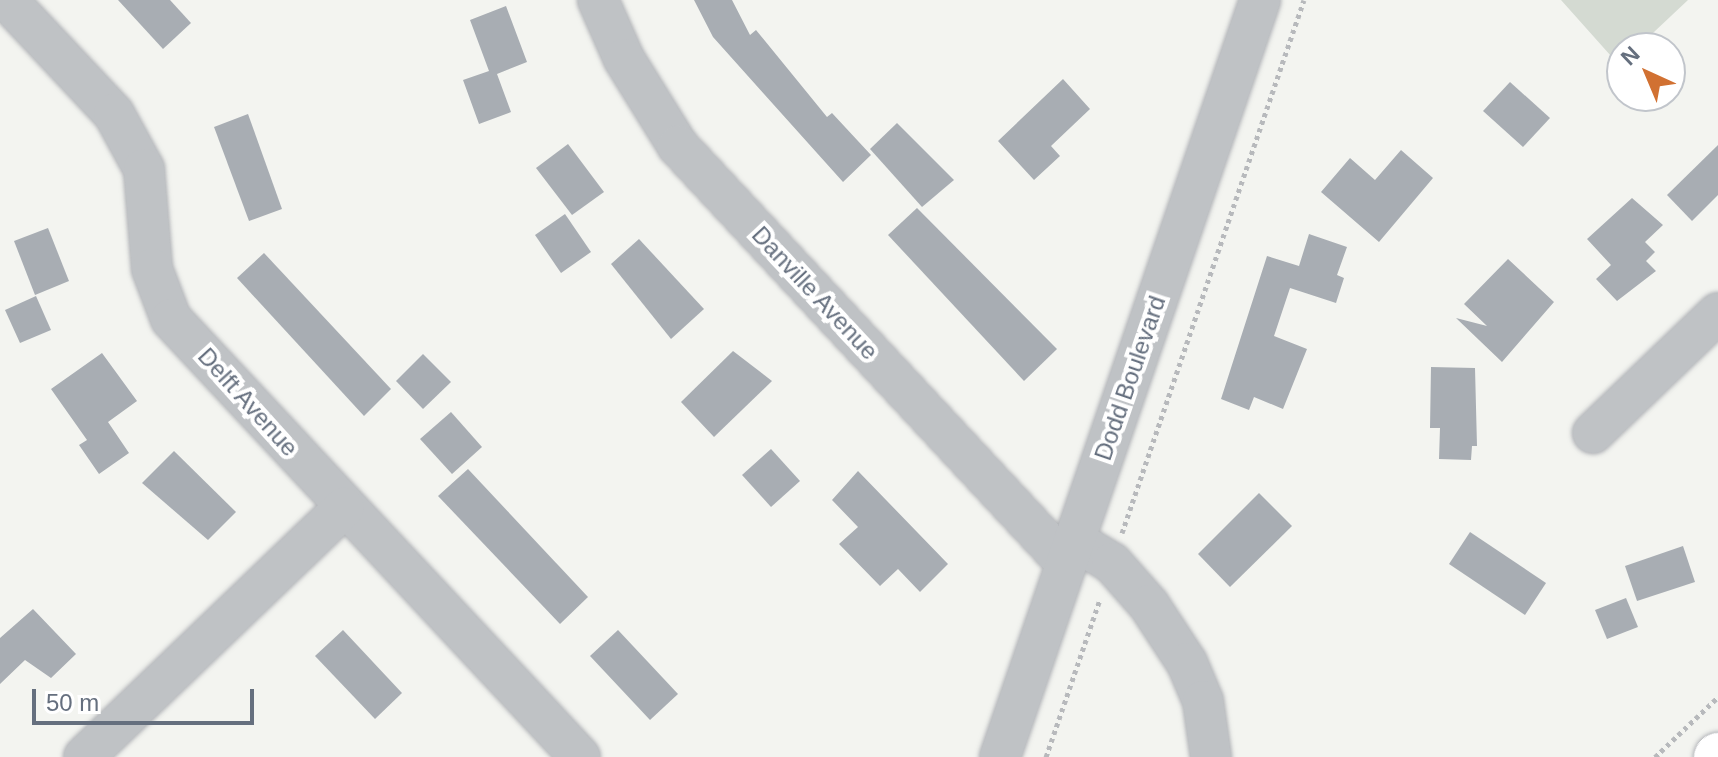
<!DOCTYPE html>
<style>
body{margin:0}
#map{position:relative;width:1718px;height:757px;overflow:hidden;background:#f3f4f0;font-family:Arial,sans-serif}
div>[style]{position:absolute}
.green>*{inset:0;background:#d4dad2}
.building>*{inset:0;background:#a8adb3}
.path>*{height:5px;margin-top:-2.5px;transform-origin:0;background:repeating-linear-gradient(90deg,#b7b9bc 0 4px,transparent 0 8px)}
.roads{filter:drop-shadow(0 0 2px #b2b4b8) drop-shadow(0 0 2px #b2b4b8)}
.minor>*{height:40px;margin:-20px;padding:0 20px;transform-origin:20px;border-radius:20px;background:#bfc2c5}
.highway>*{height:44px;margin:-22px;padding:0 22px;transform-origin:22px;border-radius:22px;background:#fff}
span{translate:-50% -50%;white-space:nowrap;text-align:center;line-height:1.15;-webkit-text-stroke:8px #fff;paint-order:stroke}
.street-label{font-size:24px;color:#656f7e}
.north{position:absolute;left:1606px;top:32px;width:80px;height:80px;box-sizing:border-box;background:#fff;border:2px solid #c1c5cb;border-radius:50%;rotate:316deg;font-size:22px;font-weight:700;line-height:32px;text-align:center;color:#656f7e}
.north::after{content:'';display:block;margin:auto;width:28px;height:36px;background:#d17132;clip-path:polygon(50% 0,100% 100%,50% 72%,0 100%)}
.scale{position:absolute;left:32px;top:689px;width:222px;height:36px;box-sizing:border-box;border:4px solid #656f7e;border-top:0;padding-left:10px;font-size:24px;line-height:28px;white-space:nowrap;color:#656f7e;-webkit-text-stroke:6px #fff;paint-order:stroke}
</style>
<div id="map">
<div class="green">
<i style="clip-path:polygon(1561px 0,1688px 0,1637px 48px,1622px 48px,1619px 65px)"></i>
</div>
<div class="building">
<i style="clip-path:polygon(118px 0,170px 0,191px 23px,163px 49px)"></i>
<i style="clip-path:polygon(694px 0,732px 0,750px 35px,756px 30px,827px 117px,832px 113px,871px 155px,843px 182px,713px 37px)"></i>
<i style="clip-path:polygon(506px 6px,527px 62px,497px 74px,511px 112px,479px 124px,463px 80px,489px 71px,470px 20px)"></i>
<i style="clip-path:polygon(1063px 79px,1090px 109px,1051px 146px,1060px 156px,1034px 180px,998px 141px)"></i>
<i style="clip-path:polygon(1510px 82px,1550px 118px,1523px 147px,1483px 111px)"></i>
<i style="clip-path:polygon(248px 114px,282px 209px,249px 221px,214px 127px)"></i>
<i style="clip-path:polygon(897px 123px,954px 180px,922px 207px,870px 149px)"></i>
<i style="clip-path:polygon(568px 144px,604px 192px,572px 215px,536px 168px)"></i>
<i style="clip-path:polygon(1718px 145px,1718px 195px,1692px 221px,1667px 195px)"></i>
<i style="clip-path:polygon(1401px 150px,1433px 178px,1379px 242px,1321px 192px,1350px 158px,1375px 180px)"></i>
<i style="clip-path:polygon(1632px 198px,1663px 225px,1645px 242px,1655px 252px,1646px 261px,1656px 271px,1617px 301px,1596px 279px,1611px 265px,1587px 239px)"></i>
<i style="clip-path:polygon(917px 208px,1057px 349px,1024px 381px,888px 235px)"></i>
<i style="clip-path:polygon(565px 214px,591px 252px,561px 273px,535px 235px)"></i>
<i style="clip-path:polygon(48px 228px,69px 281px,35px 295px,14px 241px)"></i>
<i style="clip-path:polygon(1309px 234px,1347px 247px,1337px 275px,1344px 278px,1336px 303px,1290px 288px,1274px 336px,1307px 349px,1283px 409px,1254px 397px,1249px 410px,1221px 399px,1267px 256px,1299px 266px)"></i>
<i style="clip-path:polygon(639px 239px,704px 309px,671px 339px,611px 264px)"></i>
<i style="clip-path:polygon(264px 253px,391px 389px,364px 416px,237px 278px)"></i>
<i style="clip-path:polygon(1508px 259px,1554px 302px,1502px 362px,1456px 318px,1487px 326px,1464px 304px)"></i>
<i style="clip-path:polygon(36px 296px,51px 330px,20px 343px,5px 310px)"></i>
<i style="clip-path:polygon(733px 351px,772px 381px,714px 437px,681px 402px)"></i>
<i style="clip-path:polygon(102px 353px,137px 401px,108px 422px,129px 453px,99px 474px,79px 445px,87px 440px,51px 389px)"></i>
<i style="clip-path:polygon(423px 354px,451px 382px,423px 409px,396px 381px)"></i>
<i style="clip-path:polygon(1431px 367px,1475px 368px,1477px 446px,1472px 446px,1471px 460px,1439px 459px,1440px 428px,1430px 428px)"></i>
<i style="clip-path:polygon(451px 412px,482px 447px,452px 474px,420px 439px)"></i>
<i style="clip-path:polygon(771px 449px,800px 481px,771px 507px,742px 475px)"></i>
<i style="clip-path:polygon(174px 451px,236px 512px,208px 540px,142px 483px)"></i>
<i style="clip-path:polygon(468px 469px,588px 597px,560px 624px,438px 496px)"></i>
<i style="clip-path:polygon(858px 471px,948px 564px,920px 592px,898px 569px,880px 586px,839px 544px,858px 527px,832px 500px)"></i>
<i style="clip-path:polygon(1259px 493px,1292px 526px,1230px 587px,1198px 554px)"></i>
<i style="clip-path:polygon(1470px 532px,1546px 583px,1525px 615px,1449px 564px)"></i>
<i style="clip-path:polygon(1683px 546px,1695px 582px,1637px 601px,1625px 566px)"></i>
<i style="clip-path:polygon(1626px 598px,1638px 627px,1607px 639px,1595px 610px)"></i>
<i style="clip-path:polygon(33px 609px,76px 654px,51px 678px,25px 660px,0 684px,0 638px)"></i>
<i style="clip-path:polygon(343px 630px,402px 693px,375px 719px,315px 656px)"></i>
<i style="clip-path:polygon(618px 630px,678px 694px,650px 720px,590px 656px)"></i>
</div>
<div class="path">
<i style="left:1122px;top:533px;width:563px;rotate:-71.15deg"></i>
<i style="left:1046px;top:757px;width:167px;rotate:-71.1deg"></i>
<i style="left:1655px;top:757px;width:87px;rotate:-43.6deg"></i>
</div>
<div class="roads">
<div class="minor">
<i style="left:7px;top:0;width:156px;rotate:46.8deg"></i>
<i style="left:114px;top:114px;width:63px;rotate:61.4deg"></i>
<i style="left:144px;top:169px;width:100px;rotate:85.4deg"></i>
<i style="left:152px;top:269px;width:53px;rotate:69.2deg"></i>
<i style="left:171px;top:319px;width:599px;rotate:46.96deg"></i>
<i style="left:598px;top:0;width:64px;rotate:66.2deg"></i>
<i style="left:624px;top:59px;width:102px;rotate:58.2deg"></i>
<i style="left:678px;top:146px;width:570px;rotate:47.06deg"></i>
<i style="left:1593px;top:433px;width:173px;rotate:-43.8deg"></i>
<i style="left:1074px;top:540px;width:44px;rotate:31.2deg"></i>
<i style="left:1112px;top:563px;width:56px;rotate:48.6deg"></i>
<i style="left:1149px;top:605px;width:69px;rotate:56.8deg"></i>
<i style="left:1187px;top:663px;width:41px;rotate:67.2deg"></i>
<i style="left:1203px;top:701px;width:57px;rotate:81.9deg"></i>
<i style="left:84px;top:757px;width:360px;rotate:-43.8deg"></i>
<i style="left:1000px;top:757px;width:800px;rotate:-71.04deg"></i>
</div>
<div class="highway">
<i style="left:1716px;top:757px;width:3px;rotate:-45deg"></i>
</div>
</div>
<div class="street-label">
<span style="left:815px;top:293px;rotate:47deg">Danville Avenue</span>
<span style="left:1130px;top:378px;rotate:-71deg">Dodd Boulevard</span>
<span style="left:248px;top:402px;rotate:48deg">Delft Avenue</span>
</div>
<div class="north">N</div>
<div class="scale">50 m</div>
</div>
